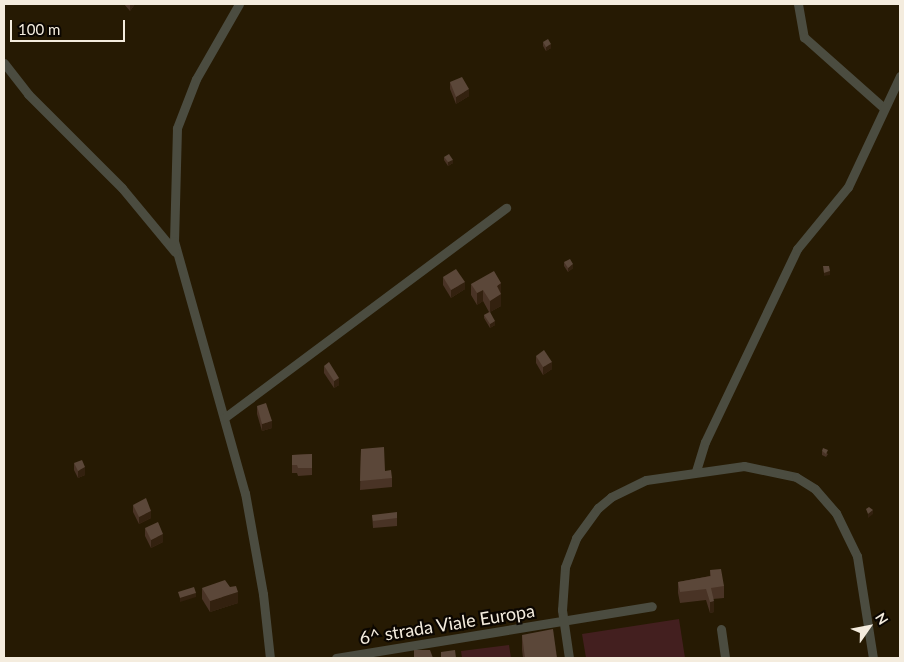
<!DOCTYPE html>
<style>
body{margin:0}
#map{position:relative;width:904px;height:662px;overflow:hidden;background:#261a03;font-family:Lato,sans-serif}
div>[style]{position:absolute}
.green>*{inset:0;background:#431f1f}
.minor>*{height:9px;margin:-4.5px;padding:0 4.5px;transform-origin:4.5px;border-radius:4.5px;background:#4b4c40}
.wall>*{inset:0;background:#493325}
.shaded-wall>*{inset:0;background:#33210f}
.building>*{inset:0;background:#5b4739}
span{translate:-50% -50%;white-space:nowrap;text-align:center;line-height:1.15;-webkit-text-stroke:4.5px #0b0601;paint-order:stroke}
.street-label{font-size:18px;color:#f4ecde}
.frame{position:absolute;inset:0;border:5px solid #f4ecde;pointer-events:none}
.north{position:absolute;left:844px;top:602px;width:50px;height:50px;-webkit-text-stroke:4px #0b0601;paint-order:stroke;rotate:57deg;font-size:14px;font-weight:700;line-height:20px;text-align:center;color:#f4ecde}
.north::after{content:'';display:block;margin:auto;width:18px;height:22px;background:#f4ecde;clip-path:polygon(50% 0,100% 100%,50% 72%,0 100%)}
.scale{position:absolute;left:10px;top:20px;width:115px;height:22px;box-sizing:border-box;border:2px solid #f4ecde;border-top:0;padding-left:6px;font-size:15px;line-height:18px;white-space:nowrap;color:#f4ecde;-webkit-text-stroke:4px #0b0601;paint-order:stroke}
</style>
<div id="map">
<div class="green">
<i style="clip-path:polygon(679px 619px,685px 658px,586px 658px,582px 634px)"></i>
<i style="clip-path:polygon(509px 645px,511px 658px,462px 658px,461px 651px)"></i>
</div>
<div class="minor">
<i style="left:239px;top:4px;width:86px;rotate:119.8deg"></i>
<i style="left:196px;top:79px;width:53px;rotate:111.2deg"></i>
<i style="left:177px;top:128px;width:113px;rotate:91.5deg"></i>
<i style="left:174px;top:241px;width:262px;rotate:74.3deg"></i>
<i style="left:245px;top:493px;width:103px;rotate:79.9deg"></i>
<i style="left:263px;top:594px;width:64px;rotate:83.8deg"></i>
<i style="left:798px;top:4px;width:34px;rotate:80deg"></i>
<i style="left:804px;top:37px;width:107px;rotate:41.6deg"></i>
<i style="left:4px;top:63px;width:39px;rotate:52deg"></i>
<i style="left:28px;top:94px;width:133px;rotate:45deg"></i>
<i style="left:122px;top:188px;width:83px;rotate:50.4deg"></i>
<i style="left:224px;top:418px;width:352px;rotate:-36.7deg"></i>
<i style="left:696px;top:471px;width:30px;rotate:-73deg"></i>
<i style="left:705px;top:442px;width:214px;rotate:-64.5deg"></i>
<i style="left:797px;top:249px;width:80px;rotate:-50.6deg"></i>
<i style="left:848px;top:187px;width:123px;rotate:-64.9deg"></i>
<i style="left:721px;top:629px;width:29px;rotate:82deg"></i>
<i style="left:336px;top:658px;width:320px;rotate:-9.3deg"></i>
<i style="left:569px;top:658px;width:49px;rotate:-98.3deg"></i>
<i style="left:562px;top:610px;width:43px;rotate:-86deg"></i>
<i style="left:565px;top:567px;width:31px;rotate:-69deg"></i>
<i style="left:576px;top:538px;width:37px;rotate:-54deg"></i>
<i style="left:598px;top:508px;width:17px;rotate:-40deg"></i>
<i style="left:611px;top:497px;width:39px;rotate:-26deg"></i>
<i style="left:646px;top:480px;width:99px;rotate:-8.1deg"></i>
<i style="left:744px;top:466px;width:53px;rotate:11.9deg"></i>
<i style="left:796px;top:477px;width:22px;rotate:32deg"></i>
<i style="left:815px;top:489px;width:32px;rotate:49deg"></i>
<i style="left:836px;top:513px;width:48px;rotate:64deg"></i>
<i style="left:857px;top:556px;width:103px;rotate:81.1deg"></i>
</div>
<div class="wall">
<i style="clip-path:polygon(124px 4px,135px 4px,130px 11px)"></i>
<i style="clip-path:polygon(543px 42px,551px 48px,546px 51px,543px 46px)"></i>
<i style="clip-path:polygon(450px 82px,469px 96px,456px 104px,450px 89px)"></i>
<i style="clip-path:polygon(444px 157px,453px 163px,448px 166px,444px 160px)"></i>
<i style="clip-path:polygon(564px 262px,573px 268px,568px 272px,564px 266px)"></i>
<i style="clip-path:polygon(443px 277px,465px 289px,451px 298px,443px 285px)"></i>
<i style="clip-path:polygon(501px 283px,501px 306px,490px 312px,495px 325px,490px 328px,484px 318px,484px 315px,489px 312px,483px 301px,477px 305px,471px 295px,471px 284px)"></i>
<i style="clip-path:polygon(536px 356px,552px 369px,543px 375px,536px 363px)"></i>
<i style="clip-path:polygon(324px 366px,339px 385px,334px 388px,324px 373px)"></i>
<i style="clip-path:polygon(257px 406px,272px 428px,262px 431px,257px 414px)"></i>
<i style="clip-path:polygon(361px 449px,385px 471px,392px 478px,392px 487px,360px 490px)"></i>
<i style="clip-path:polygon(822px 451px,828px 454px,826px 457px,822px 455px)"></i>
<i style="clip-path:polygon(312px 454px,312px 475px,298px 476px,297px 473px,292px 473px,292px 455px)"></i>
<i style="clip-path:polygon(74px 463px,85px 475px,78px 478px,74px 470px)"></i>
<i style="clip-path:polygon(133px 505px,151px 518px,139px 524px,133px 512px)"></i>
<i style="clip-path:polygon(372px 515px,397px 518px,397px 526px,373px 528px)"></i>
<i style="clip-path:polygon(145px 528px,163px 542px,151px 548px,145px 536px)"></i>
<i style="clip-path:polygon(710px 570px,724px 586px,724px 598px,713px 599px,714px 612px,710px 613px,706px 600px,680px 603px,678px 593px,678px 582px,710px 576px)"></i>
<i style="clip-path:polygon(202px 588px,238px 603px,210px 612px,202px 599px)"></i>
<i style="clip-path:polygon(522px 635px,557px 658px,523px 658px,522px 650px)"></i>
</div>
<div class="shaded-wall">
<i style="clip-path:polygon(130px 4px,135px 4px,130px 11px)"></i>
<i style="clip-path:polygon(551px 44px,551px 48px,546px 51px,546px 47px)"></i>
<i style="clip-path:polygon(469px 89px,469px 96px,456px 104px,456px 97px)"></i>
<i style="clip-path:polygon(453px 160px,453px 163px,448px 166px,448px 162px)"></i>
<i style="clip-path:polygon(573px 264px,573px 268px,568px 272px,568px 268px)"></i>
<i style="clip-path:polygon(830px 271px,830px 275px,824px 276px,824px 273px)"></i>
<i style="clip-path:polygon(465px 282px,465px 289px,451px 298px,451px 290px)"></i>
<i style="clip-path:polygon(501px 283px,501px 306px,490px 312px,490px 301px,497px 286px)"></i>
<i style="clip-path:polygon(483px 290px,483px 301px,477px 305px,477px 293px)"></i>
<i style="clip-path:polygon(495px 321px,495px 325px,490px 328px,490px 324px)"></i>
<i style="clip-path:polygon(552px 362px,552px 369px,543px 375px,543px 367px)"></i>
<i style="clip-path:polygon(339px 378px,339px 385px,334px 388px,334px 381px)"></i>
<i style="clip-path:polygon(272px 421px,272px 428px,262px 431px,262px 424px)"></i>
<i style="clip-path:polygon(85px 467px,85px 475px,78px 478px,78px 471px)"></i>
<i style="clip-path:polygon(873px 510px,873px 514px,868px 518px,868px 514px)"></i>
<i style="clip-path:polygon(151px 511px,151px 518px,139px 524px,139px 517px)"></i>
<i style="clip-path:polygon(163px 534px,163px 542px,151px 548px,151px 540px)"></i>
<i style="clip-path:polygon(238px 592px,238px 603px,210px 612px,210px 601px)"></i>
<i style="clip-path:polygon(196px 593px,196px 597px,180px 602px,180px 598px)"></i>
<i style="clip-path:polygon(714px 601px,714px 612px,710px 613px,710px 602px)"></i>
</div>
<div class="building">
<i style="clip-path:polygon(548px 39px,551px 44px,546px 47px,543px 42px)"></i>
<i style="clip-path:polygon(462px 77px,469px 89px,456px 97px,450px 82px)"></i>
<i style="clip-path:polygon(449px 154px,453px 160px,448px 162px,444px 157px)"></i>
<i style="clip-path:polygon(570px 259px,573px 264px,568px 268px,564px 262px)"></i>
<i style="clip-path:polygon(823px 266px,829px 266px,830px 271px,824px 273px)"></i>
<i style="clip-path:polygon(456px 269px,465px 282px,451px 290px,443px 277px)"></i>
<i style="clip-path:polygon(494px 271px,501px 283px,497px 286px,501px 294px,490px 301px,483px 290px,477px 293px,471px 284px)"></i>
<i style="clip-path:polygon(490px 312px,495px 321px,490px 324px,484px 315px)"></i>
<i style="clip-path:polygon(544px 350px,552px 362px,543px 367px,536px 356px)"></i>
<i style="clip-path:polygon(329px 362px,339px 378px,334px 381px,324px 366px)"></i>
<i style="clip-path:polygon(266px 403px,272px 421px,262px 424px,257px 406px)"></i>
<i style="clip-path:polygon(384px 447px,385px 471px,391px 470px,392px 478px,360px 481px,361px 449px)"></i>
<i style="clip-path:polygon(823px 448px,828px 450px,826px 454px,822px 451px)"></i>
<i style="clip-path:polygon(312px 454px,312px 468px,298px 468px,297px 465px,292px 465px,292px 455px)"></i>
<i style="clip-path:polygon(82px 460px,85px 467px,78px 471px,74px 463px)"></i>
<i style="clip-path:polygon(146px 498px,151px 511px,139px 517px,133px 505px)"></i>
<i style="clip-path:polygon(869px 507px,873px 510px,868px 514px,866px 509px)"></i>
<i style="clip-path:polygon(397px 512px,397px 518px,373px 521px,372px 515px)"></i>
<i style="clip-path:polygon(158px 522px,163px 534px,151px 540px,145px 528px)"></i>
<i style="clip-path:polygon(721px 569px,724px 586px,711px 588px,714px 601px,710px 602px,706px 589px,680px 592px,678px 582px,711px 576px,710px 570px)"></i>
<i style="clip-path:polygon(225px 580px,230px 587px,236px 586px,238px 592px,210px 601px,202px 588px)"></i>
<i style="clip-path:polygon(194px 587px,196px 593px,180px 598px,178px 592px)"></i>
<i style="clip-path:polygon(553px 629px,557px 658px,525px 658px,522px 635px)"></i>
<i style="clip-path:polygon(414px 650px,430px 650px,433px 658px,414px 658px)"></i>
<i style="clip-path:polygon(455px 650px,456px 658px,441px 658px,441px 652px)"></i>
</div>
<div class="street-label">
<span style="left:447px;top:624px;rotate:-9deg">6^ strada Viale Europa</span>
</div>
<div class="frame"></div>
<div class="north">N</div>
<div class="scale">100 m</div>
</div>
